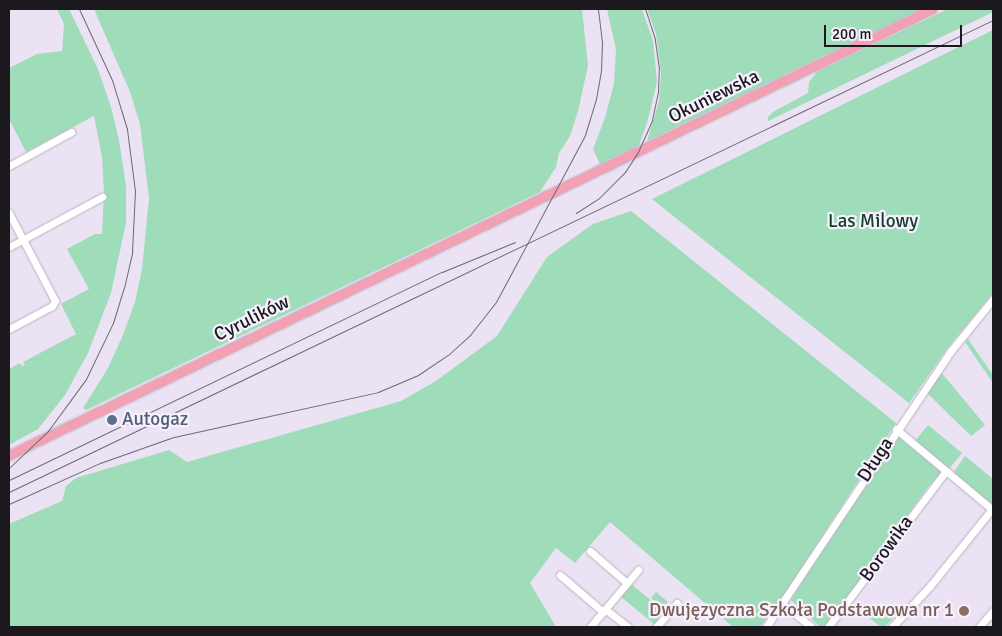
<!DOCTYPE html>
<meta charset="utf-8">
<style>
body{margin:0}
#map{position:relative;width:1002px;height:636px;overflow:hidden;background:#ebe2f3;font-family:Signika,sans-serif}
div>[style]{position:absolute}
.green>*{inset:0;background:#9fdcba}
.roads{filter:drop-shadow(0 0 1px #bbb3c3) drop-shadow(0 0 1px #bbb3c3)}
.minor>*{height:7px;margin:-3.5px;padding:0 3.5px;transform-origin:3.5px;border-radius:3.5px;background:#fff}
.major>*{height:9px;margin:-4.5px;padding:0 4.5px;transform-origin:4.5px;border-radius:4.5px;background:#f2a0b3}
.rail>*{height:1px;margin:-0.5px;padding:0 0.5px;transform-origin:0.5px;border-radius:0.5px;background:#6d6872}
.dots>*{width:14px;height:14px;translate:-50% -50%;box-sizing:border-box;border:2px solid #f7f0fd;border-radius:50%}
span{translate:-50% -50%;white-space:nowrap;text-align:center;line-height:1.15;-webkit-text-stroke:4.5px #f7f0fd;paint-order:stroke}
.street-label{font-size:19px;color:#1b181e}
.park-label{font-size:19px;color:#17402c}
.service-label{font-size:19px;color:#4e5e75}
.left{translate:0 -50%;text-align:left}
.education-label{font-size:19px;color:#785e54}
.right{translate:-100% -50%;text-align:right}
.frame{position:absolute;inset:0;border:10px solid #1b181e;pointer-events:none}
.scale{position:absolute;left:824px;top:25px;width:138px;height:22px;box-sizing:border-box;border:2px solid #1b181e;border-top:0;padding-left:6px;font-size:15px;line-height:18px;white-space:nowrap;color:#1b181e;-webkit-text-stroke:4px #f7f0fd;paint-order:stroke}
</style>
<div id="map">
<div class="green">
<i style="clip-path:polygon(57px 9px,69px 9px,98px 69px,111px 107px,119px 140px,126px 186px,126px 223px,111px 293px,88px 353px,65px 395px,38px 429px,9px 445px,9px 369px,20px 363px,22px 366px,25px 365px,23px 362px,76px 334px,61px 304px,89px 289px,67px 249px,95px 234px,102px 234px,104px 192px,102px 157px,94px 116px,26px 152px,9px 119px,9px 68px,37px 54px,62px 51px,64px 24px)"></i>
<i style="clip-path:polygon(94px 9px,582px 9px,588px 66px,578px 111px,570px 136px,559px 153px,556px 167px,540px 192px,86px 410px,83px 408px,108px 368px,123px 335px,135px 302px,142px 269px,149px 198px,140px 124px,130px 92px)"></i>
<i style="clip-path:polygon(607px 9px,642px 9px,653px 41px,657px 82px,647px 123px,639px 145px,600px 164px,593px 149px,605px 118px,614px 83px,616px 49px)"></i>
<i style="clip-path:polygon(647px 9px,921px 9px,647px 141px,659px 101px,661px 73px,656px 34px)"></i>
<i style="clip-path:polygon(948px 9px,993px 9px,993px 12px,768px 121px,768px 117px,773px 112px,808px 93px,809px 82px,818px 71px)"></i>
<i style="clip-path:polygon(993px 30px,993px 293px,949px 346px,909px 403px,652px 199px)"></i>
<i style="clip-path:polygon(631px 211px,896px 423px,781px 599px,760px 627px,733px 627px,610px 522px,575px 563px,556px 548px,530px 583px,556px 627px,9px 627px,9px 524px,62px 501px,66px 486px,76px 478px,169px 450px,187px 462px,401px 401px,436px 381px,497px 336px,547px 257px,593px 224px)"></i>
<i style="clip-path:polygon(968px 339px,993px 375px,993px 383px,965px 342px)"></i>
<i style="clip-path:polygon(940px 371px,985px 425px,971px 436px,926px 392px)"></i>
<i style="clip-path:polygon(928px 425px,962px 453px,949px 469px,915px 441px)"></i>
<i style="clip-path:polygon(897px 436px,940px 471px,940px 474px,928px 487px,846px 600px,825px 626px,820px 627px,791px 600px,817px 557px)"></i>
<i style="clip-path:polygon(965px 456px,993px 479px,993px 506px,953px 473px)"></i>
<i style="clip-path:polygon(631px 584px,665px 612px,655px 625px,620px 596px)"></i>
<i style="clip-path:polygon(656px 592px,668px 602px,663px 608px,651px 598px)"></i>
<i style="clip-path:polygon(877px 604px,894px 617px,885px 627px,881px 627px,868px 617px)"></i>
</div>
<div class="roads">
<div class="minor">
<i style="left:9px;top:166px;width:71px;rotate:-28.7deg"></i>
<i style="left:9px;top:213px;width:99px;rotate:62.4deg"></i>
<i style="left:55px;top:301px;width:6px;rotate:121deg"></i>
<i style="left:52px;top:306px;width:49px;rotate:151.9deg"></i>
<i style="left:9px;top:247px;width:106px;rotate:-28.3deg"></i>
<i style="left:896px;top:429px;width:126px;rotate:39.9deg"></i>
<i style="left:590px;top:551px;width:49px;rotate:40.9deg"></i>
<i style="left:560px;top:575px;width:57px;rotate:40.7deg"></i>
<i style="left:783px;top:604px;width:36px;rotate:39deg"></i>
<i style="left:605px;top:609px;width:29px;rotate:38deg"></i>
<i style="left:590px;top:627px;width:75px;rotate:-49.9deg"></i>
<i style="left:656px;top:627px;width:32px;rotate:-49deg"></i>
<i style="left:766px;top:627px;width:331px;rotate:-56.2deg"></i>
<i style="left:950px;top:352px;width:68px;rotate:-50.9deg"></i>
<i style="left:828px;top:627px;width:196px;rotate:-52.9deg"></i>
<i style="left:892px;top:627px;width:56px;rotate:-47.2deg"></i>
<i style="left:930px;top:586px;width:99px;rotate:-51.2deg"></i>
<i style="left:979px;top:627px;width:21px;rotate:-49deg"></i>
</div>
<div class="major">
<i style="left:9px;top:455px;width:1025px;rotate:-25.79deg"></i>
</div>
</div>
<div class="rail">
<i style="left:576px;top:213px;width:27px;rotate:-33deg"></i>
<i style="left:599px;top:198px;width:37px;rotate:-45deg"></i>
<i style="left:625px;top:172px;width:24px;rotate:-57deg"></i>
<i style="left:638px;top:152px;width:35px;rotate:-66deg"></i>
<i style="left:652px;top:120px;width:29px;rotate:-78deg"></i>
<i style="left:658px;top:92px;width:23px;rotate:-88deg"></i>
<i style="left:659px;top:69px;width:30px;rotate:-98deg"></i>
<i style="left:655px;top:39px;width:32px;rotate:-108deg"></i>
<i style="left:9px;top:468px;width:54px;rotate:-43.5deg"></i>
<i style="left:48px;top:431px;width:64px;rotate:-53.8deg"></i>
<i style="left:86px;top:379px;width:62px;rotate:-64.3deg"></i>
<i style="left:113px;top:323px;width:37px;rotate:-73deg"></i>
<i style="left:124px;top:288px;width:37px;rotate:-77deg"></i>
<i style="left:132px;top:252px;width:61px;rotate:-87.2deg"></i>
<i style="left:135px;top:191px;width:63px;rotate:-97.4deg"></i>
<i style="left:127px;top:129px;width:51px;rotate:-107deg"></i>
<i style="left:112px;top:80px;width:78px;rotate:-114.9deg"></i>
<i style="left:9px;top:480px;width:480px;rotate:-25.7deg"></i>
<i style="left:442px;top:272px;width:79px;rotate:-22.3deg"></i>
<i style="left:9px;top:492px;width:1091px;rotate:-25.63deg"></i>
<i style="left:9px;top:504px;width:100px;rotate:-24.3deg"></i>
<i style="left:100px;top:463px;width:78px;rotate:-19.4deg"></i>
<i style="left:174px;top:437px;width:209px;rotate:-12.4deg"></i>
<i style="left:378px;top:392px;width:43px;rotate:-23deg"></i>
<i style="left:418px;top:375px;width:36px;rotate:-34deg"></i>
<i style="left:448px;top:355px;width:30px;rotate:-42deg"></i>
<i style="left:470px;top:335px;width:42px;rotate:-51.8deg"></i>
<i style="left:496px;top:302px;width:189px;rotate:-61.9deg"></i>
<i style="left:585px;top:135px;width:38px;rotate:-73deg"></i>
<i style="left:596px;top:99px;width:28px;rotate:-80deg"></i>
<i style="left:601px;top:71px;width:29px;rotate:-88deg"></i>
<i style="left:602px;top:42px;width:33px;rotate:-97deg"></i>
</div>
<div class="dots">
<i style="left:112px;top:420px;background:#5c6f8a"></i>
<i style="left:964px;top:611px;background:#8d6e63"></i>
</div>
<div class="street-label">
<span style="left:714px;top:97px;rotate:-26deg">Okuniewska</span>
<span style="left:252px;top:319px;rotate:-26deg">Cyrulików</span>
<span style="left:876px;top:460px;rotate:-57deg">Długa</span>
<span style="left:887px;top:549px;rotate:-54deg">Borowika</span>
</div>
<div class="park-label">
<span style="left:873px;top:222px">Las Milowy</span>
</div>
<div class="service-label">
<span class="left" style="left:122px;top:420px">Autogaz</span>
</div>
<div class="education-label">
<span class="right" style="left:954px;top:611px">Dwujęzyczna Szkoła Podstawowa nr 1</span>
</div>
<div class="frame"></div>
<div class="scale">200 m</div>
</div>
